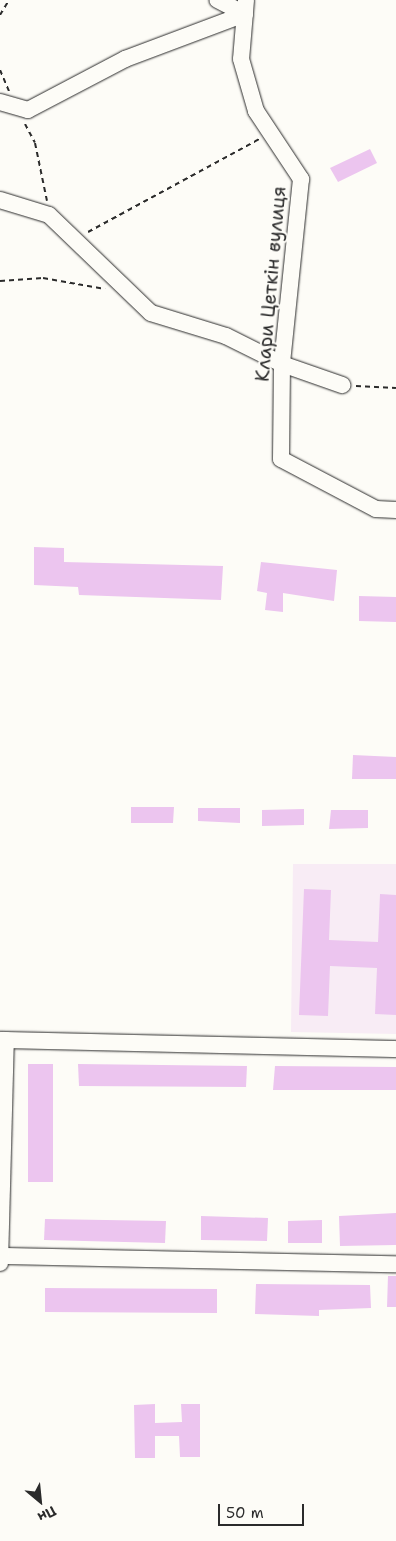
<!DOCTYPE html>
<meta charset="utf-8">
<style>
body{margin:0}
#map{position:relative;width:396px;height:1541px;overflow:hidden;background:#fdfcf7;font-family:"Shantell Sans",sans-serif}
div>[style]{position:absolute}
.built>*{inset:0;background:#f8ecf5}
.building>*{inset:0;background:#ecc5ef}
.path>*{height:2px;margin-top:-1px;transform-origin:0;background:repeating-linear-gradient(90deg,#2b2b2b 0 5px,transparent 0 9px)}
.roads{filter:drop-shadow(0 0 1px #2b2b2b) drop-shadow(0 0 1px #2b2b2b)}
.minor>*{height:16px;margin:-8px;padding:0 8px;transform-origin:8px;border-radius:8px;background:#fdfcf7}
span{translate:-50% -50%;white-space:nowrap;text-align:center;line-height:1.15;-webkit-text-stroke:4px #fdfcf7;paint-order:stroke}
.street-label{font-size:19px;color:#2b2b2b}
.north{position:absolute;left:15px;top:1476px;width:50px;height:50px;-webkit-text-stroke:4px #fdfcf7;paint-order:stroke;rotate:152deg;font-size:14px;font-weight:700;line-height:20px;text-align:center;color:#2b2b2b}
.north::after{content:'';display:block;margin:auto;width:18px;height:22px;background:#2b2b2b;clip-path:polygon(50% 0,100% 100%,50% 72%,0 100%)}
.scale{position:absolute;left:218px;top:1504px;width:86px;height:22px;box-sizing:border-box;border:2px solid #2b2b2b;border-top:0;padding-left:6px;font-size:15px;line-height:18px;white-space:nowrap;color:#2b2b2b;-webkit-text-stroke:4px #fdfcf7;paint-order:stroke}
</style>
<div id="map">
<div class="built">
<i style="clip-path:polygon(293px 864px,396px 864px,396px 1034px,291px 1032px)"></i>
</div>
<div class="building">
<i style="clip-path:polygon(370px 149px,377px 163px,338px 182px,330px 168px)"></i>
<i style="clip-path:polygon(34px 547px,64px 548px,64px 562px,223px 566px,221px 600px,79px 595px,78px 587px,34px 585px)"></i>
<i style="clip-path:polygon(261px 562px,337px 570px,334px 601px,283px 593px,283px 612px,265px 610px,267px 593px,257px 591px)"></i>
<i style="clip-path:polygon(359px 596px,396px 597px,396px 622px,359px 621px)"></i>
<i style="clip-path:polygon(353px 755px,396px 757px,396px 779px,352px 779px)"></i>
<i style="clip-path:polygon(131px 807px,174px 807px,173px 823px,131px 823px)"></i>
<i style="clip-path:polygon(198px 808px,240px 808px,240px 823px,198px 821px)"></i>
<i style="clip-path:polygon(304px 809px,304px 825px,262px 826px,262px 810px)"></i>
<i style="clip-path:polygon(331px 810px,368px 810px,368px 828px,329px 829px)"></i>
<i style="clip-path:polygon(304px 889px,331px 890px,329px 940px,378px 942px,380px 894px,396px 895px,396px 1015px,375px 1014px,377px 968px,330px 966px,328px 1016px,299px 1015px)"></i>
<i style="clip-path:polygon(28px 1064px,53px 1064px,53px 1182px,28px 1182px)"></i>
<i style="clip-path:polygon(78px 1064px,247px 1066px,246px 1087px,79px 1086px)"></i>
<i style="clip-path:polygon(275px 1066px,396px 1067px,396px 1090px,273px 1090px)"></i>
<i style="clip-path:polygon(396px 1213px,396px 1245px,340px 1246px,339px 1216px)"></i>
<i style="clip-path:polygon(201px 1216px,268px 1218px,267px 1241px,201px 1240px)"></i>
<i style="clip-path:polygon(45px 1219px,166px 1221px,165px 1243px,44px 1240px)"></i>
<i style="clip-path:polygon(322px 1220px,322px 1243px,288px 1243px,288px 1221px)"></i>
<i style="clip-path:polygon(388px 1276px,396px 1276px,396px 1307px,387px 1307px)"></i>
<i style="clip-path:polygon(256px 1284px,370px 1285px,371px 1308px,319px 1310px,319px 1316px,255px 1314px)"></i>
<i style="clip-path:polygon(45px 1288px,217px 1289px,217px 1313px,45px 1312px)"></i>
<i style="clip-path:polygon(155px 1404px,155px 1423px,182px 1422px,181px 1404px,200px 1404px,200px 1457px,180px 1457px,179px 1436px,155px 1436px,155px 1458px,135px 1458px,134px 1405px)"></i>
</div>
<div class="path">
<i style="left:0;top:15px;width:17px;rotate:-59deg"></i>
<i style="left:0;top:70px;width:23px;rotate:67deg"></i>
<i style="left:25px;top:124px;width:21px;rotate:62deg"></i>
<i style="left:35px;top:143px;width:59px;rotate:78.3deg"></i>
<i style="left:88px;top:232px;width:195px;rotate:-28.5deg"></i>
<i style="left:0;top:281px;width:43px;rotate:-4deg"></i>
<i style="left:43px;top:278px;width:63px;rotate:10.1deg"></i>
<i style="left:356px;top:386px;width:40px;rotate:2.9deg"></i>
</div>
<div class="roads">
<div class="minor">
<i style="left:246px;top:0;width:59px;rotate:94.8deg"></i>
<i style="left:241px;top:59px;width:54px;rotate:73.9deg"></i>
<i style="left:256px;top:111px;width:82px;rotate:56.5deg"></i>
<i style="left:301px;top:179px;width:186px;rotate:95.9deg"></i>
<i style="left:282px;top:364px;width:95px;rotate:90.6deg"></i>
<i style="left:281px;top:459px;width:107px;rotate:27.8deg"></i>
<i style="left:376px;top:509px;width:20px;rotate:3deg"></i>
<i style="left:0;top:102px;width:29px;rotate:16deg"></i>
<i style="left:28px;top:110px;width:110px;rotate:-27.7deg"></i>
<i style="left:125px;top:59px;width:128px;rotate:-20.6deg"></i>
<i style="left:245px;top:14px;width:31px;rotate:-153deg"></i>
<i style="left:0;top:200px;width:51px;rotate:17deg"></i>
<i style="left:49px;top:215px;width:141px;rotate:43.9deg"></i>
<i style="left:151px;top:313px;width:78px;rotate:17deg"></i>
<i style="left:226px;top:336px;width:63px;rotate:26.6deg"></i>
<i style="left:282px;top:364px;width:64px;rotate:19.3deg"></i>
<i style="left:0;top:1040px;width:396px;rotate:1.3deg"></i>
<i style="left:1px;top:1256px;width:395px;rotate:1.2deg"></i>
<i style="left:0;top:1263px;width:223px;rotate:-88.5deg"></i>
</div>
</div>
<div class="street-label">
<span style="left:271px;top:284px;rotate:-85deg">Клари Цеткін вулиця</span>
</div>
<div class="north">Пн</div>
<div class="scale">50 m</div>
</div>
